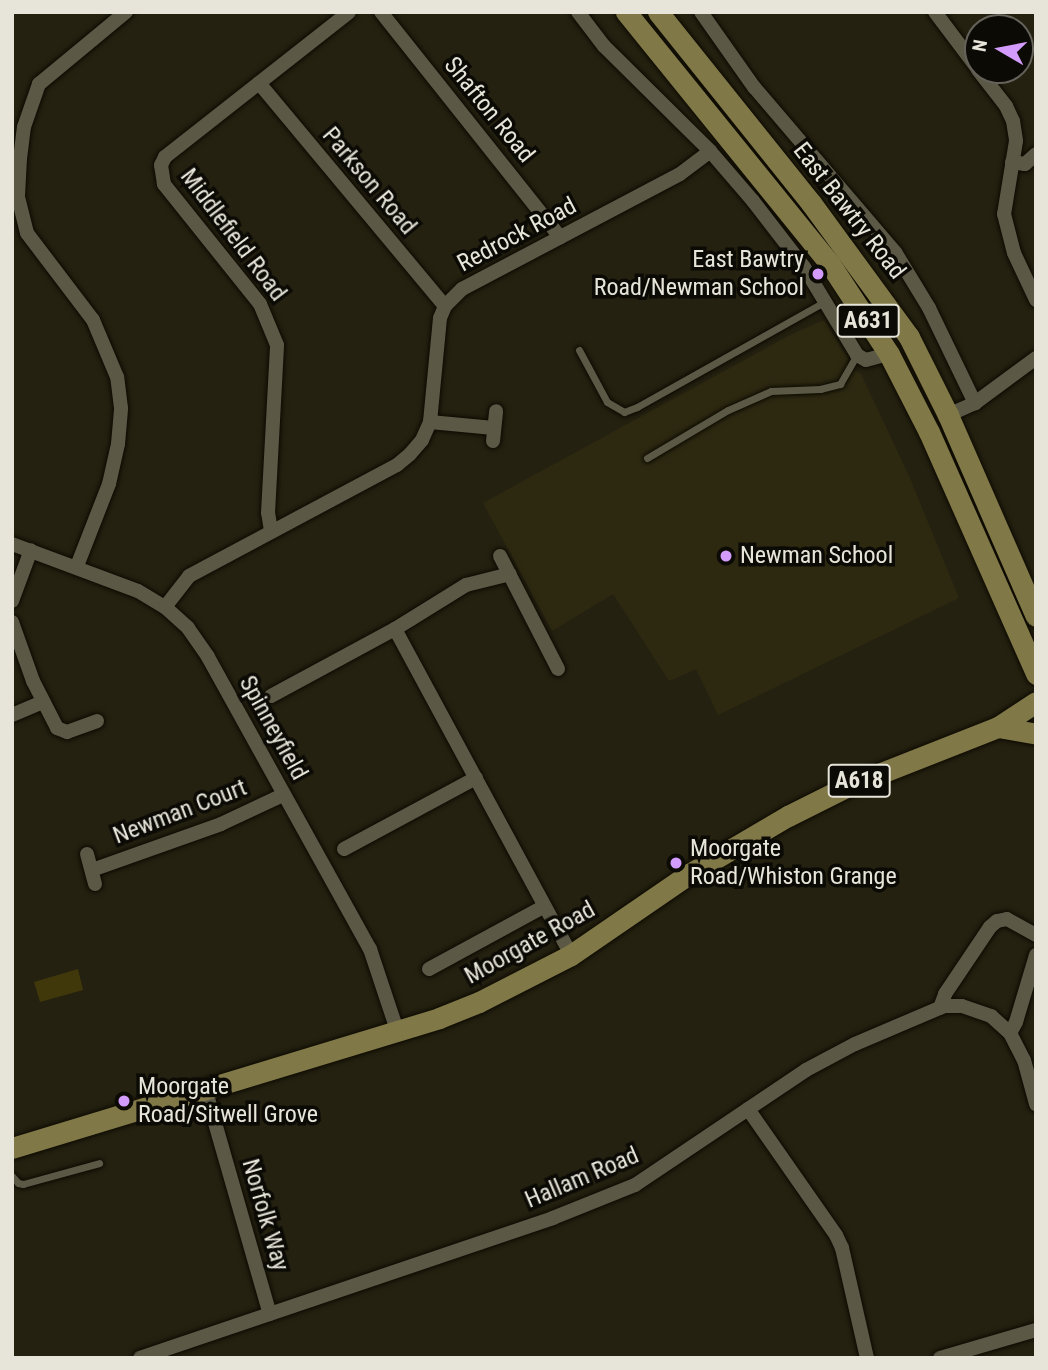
<!DOCTYPE html>
<style>
body{margin:0}
#map{position:relative;width:1048px;height:1370px;overflow:hidden;background:#242110;font-family:"Roboto Condensed",sans-serif}
div>[style]{position:absolute}
.built>*{inset:0;background:#2d2911}
.green>*{inset:0;background:#40380b}
.roads{filter:drop-shadow(0 0 2px #0d0a00) drop-shadow(0 0 2px #0d0a00)}
.service>*{height:7px;margin:-3.5px;padding:0 3.5px;transform-origin:3.5px;border-radius:3.5px;background:#5b5846}
.minor>*{height:14px;margin:-7px;padding:0 7px;transform-origin:7px;border-radius:7px;background:#5b5846}
.primary>*{height:21px;margin:-10.5px;padding:0 10.5px;transform-origin:10.5px;border-radius:10.5px;background:#817848}
.dots>*{width:19px;height:19px;translate:-50% -50%;box-sizing:border-box;border:4px solid #0c0a05;border-radius:50%}
span{translate:-50% -50%;white-space:nowrap;text-align:center;line-height:1.15;-webkit-text-stroke:7px #0c0a05;paint-order:stroke}
.shield-label span{padding:2px 5px;background:#0c0a05;border:2px solid;border-radius:5px;-webkit-text-stroke-width:0}
.shield-label{font-size:23px;color:#e7e5da;font-weight:700}
.street-label{font-size:24px;color:#e7e5da}
.poi-label{font-size:24px;color:#e7e5da}
.right{translate:-100% -50%;text-align:right}
.left{translate:0 -50%;text-align:left}
.frame{position:absolute;inset:0;border:14px solid #e7e5da;pointer-events:none}
.north{position:absolute;left:964px;top:14px;width:70px;height:70px;box-sizing:border-box;background:#0c0a05;border:2px solid #64625a;border-radius:50%;rotate:280deg;font-size:19px;font-weight:700;line-height:28px;text-align:center;color:#e7e5da}
.north::after{content:'';display:block;margin:auto;width:24px;height:32px;background:#d39cfc;clip-path:polygon(50% 0,100% 100%,50% 72%,0 100%)}
</style>
<div id="map">
<div class="built">
<i style="clip-path:polygon(824px 320px,848px 358px,847px 366px,861px 374px,909px 476px,959px 598px,718px 715px,696px 669px,669px 681px,613px 594px,552px 631px,483px 503px,788px 336px)"></i>
</div>
<div class="green">
<i style="clip-path:polygon(78px 969px,83px 990px,40px 1002px,34px 982px)"></i>
</div>
<div class="roads">
<div class="service">
<i style="left:579px;top:350px;width:59px;rotate:61.7deg"></i>
<i style="left:607px;top:402px;width:20px;rotate:30deg"></i>
<i style="left:624px;top:412px;width:14px;rotate:-21deg"></i>
<i style="left:637px;top:407px;width:214px;rotate:-29.3deg"></i>
<i style="left:647px;top:458px;width:94px;rotate:-30.7deg"></i>
<i style="left:728px;top:410px;width:47px;rotate:-23.8deg"></i>
<i style="left:771px;top:391px;width:49px;rotate:-2.3deg"></i>
<i style="left:820px;top:389px;width:21px;rotate:-14deg"></i>
<i style="left:840px;top:384px;width:34px;rotate:-60deg"></i>
<i style="left:12px;top:1176px;width:9px;rotate:49deg"></i>
<i style="left:18px;top:1183px;width:5px;rotate:11deg"></i>
<i style="left:23px;top:1184px;width:79px;rotate:-15.4deg"></i>
</div>
<div class="minor">
<i style="left:381px;top:12px;width:288px;rotate:51.5deg"></i>
<i style="left:578px;top:12px;width:43px;rotate:52.6deg"></i>
<i style="left:604px;top:46px;width:149px;rotate:44.7deg"></i>
<i style="left:710px;top:151px;width:66px;rotate:49.3deg"></i>
<i style="left:753px;top:201px;width:83px;rotate:52.3deg"></i>
<i style="left:804px;top:267px;width:103px;rotate:58.9deg"></i>
<i style="left:857px;top:355px;width:10px;rotate:29deg"></i>
<i style="left:866px;top:360px;width:24px;rotate:-15deg"></i>
<i style="left:701px;top:12px;width:92px;rotate:54.8deg"></i>
<i style="left:754px;top:87px;width:217px;rotate:49.5deg"></i>
<i style="left:895px;top:252px;width:66px;rotate:58.7deg"></i>
<i style="left:929px;top:308px;width:106px;rotate:64.2deg"></i>
<i style="left:935px;top:12px;width:71px;rotate:53deg"></i>
<i style="left:978px;top:70px;width:46px;rotate:52.1deg"></i>
<i style="left:1006px;top:106px;width:17px;rotate:65deg"></i>
<i style="left:1013px;top:121px;width:20px;rotate:81deg"></i>
<i style="left:1016px;top:141px;width:74px;rotate:99.3deg"></i>
<i style="left:1004px;top:214px;width:40px;rotate:75.6deg"></i>
<i style="left:1014px;top:253px;width:52px;rotate:64.9deg"></i>
<i style="left:259px;top:83px;width:290px;rotate:50.2deg"></i>
<i style="left:1012px;top:162px;width:13px;rotate:9deg"></i>
<i style="left:1025px;top:164px;width:15px;rotate:-42deg"></i>
<i style="left:948px;top:415px;width:30px;rotate:-24deg"></i>
<i style="left:975px;top:403px;width:76px;rotate:-36.4deg"></i>
<i style="left:430px;top:422px;width:64px;rotate:5.4deg"></i>
<i style="left:493px;top:441px;width:30px;rotate:-84deg"></i>
<i style="left:271px;top:531px;width:18px;rotate:-99deg"></i>
<i style="left:268px;top:513px;width:168px;rotate:-86.9deg"></i>
<i style="left:277px;top:345px;width:44px;rotate:-112.5deg"></i>
<i style="left:260px;top:304px;width:154px;rotate:-128.7deg"></i>
<i style="left:164px;top:184px;width:19px;rotate:-99deg"></i>
<i style="left:161px;top:165px;width:9px;rotate:-63deg"></i>
<i style="left:165px;top:157px;width:234px;rotate:-38.2deg"></i>
<i style="left:12px;top:544px;width:134px;rotate:20.5deg"></i>
<i style="left:138px;top:591px;width:31px;rotate:31deg"></i>
<i style="left:165px;top:607px;width:31px;rotate:42deg"></i>
<i style="left:188px;top:628px;width:35px;rotate:55deg"></i>
<i style="left:208px;top:657px;width:334px;rotate:61deg"></i>
<i style="left:370px;top:949px;width:85px;rotate:71.6deg"></i>
<i style="left:500px;top:556px;width:127px;rotate:62.8deg"></i>
<i style="left:77px;top:566px;width:88px;rotate:-68.7deg"></i>
<i style="left:109px;top:484px;width:41px;rotate:-77.3deg"></i>
<i style="left:118px;top:444px;width:36px;rotate:-85deg"></i>
<i style="left:121px;top:408px;width:31px;rotate:-97deg"></i>
<i style="left:117px;top:377px;width:62px;rotate:-112.8deg"></i>
<i style="left:93px;top:320px;width:109px;rotate:-127.2deg"></i>
<i style="left:27px;top:233px;width:38px;rotate:-104deg"></i>
<i style="left:18px;top:196px;width:37px;rotate:-87deg"></i>
<i style="left:20px;top:159px;width:32px;rotate:-83deg"></i>
<i style="left:24px;top:127px;width:46px;rotate:-70.8deg"></i>
<i style="left:39px;top:84px;width:113px;rotate:-39.6deg"></i>
<i style="left:12px;top:601px;width:54px;rotate:-69.6deg"></i>
<i style="left:165px;top:607px;width:39px;rotate:-52deg"></i>
<i style="left:189px;top:576px;width:236px;rotate:-28.1deg"></i>
<i style="left:397px;top:465px;width:17px;rotate:-40deg"></i>
<i style="left:410px;top:454px;width:18px;rotate:-49deg"></i>
<i style="left:422px;top:440px;width:20px;rotate:-66deg"></i>
<i style="left:430px;top:422px;width:104px;rotate:-84.5deg"></i>
<i style="left:440px;top:318px;width:13px;rotate:-67deg"></i>
<i style="left:445px;top:306px;width:24px;rotate:-45deg"></i>
<i style="left:462px;top:289px;width:246px;rotate:-27.8deg"></i>
<i style="left:680px;top:174px;width:38px;rotate:-37deg"></i>
<i style="left:12px;top:622px;width:63px;rotate:70.4deg"></i>
<i style="left:33px;top:681px;width:53px;rotate:62.9deg"></i>
<i style="left:57px;top:728px;width:11px;rotate:22deg"></i>
<i style="left:67px;top:732px;width:32px;rotate:-20deg"></i>
<i style="left:395px;top:629px;width:370px;rotate:61.6deg"></i>
<i style="left:271px;top:696px;width:141px;rotate:-28.4deg"></i>
<i style="left:395px;top:629px;width:84px;rotate:-31.8deg"></i>
<i style="left:466px;top:585px;width:45px;rotate:-14deg"></i>
<i style="left:12px;top:715px;width:34px;rotate:-23deg"></i>
<i style="left:344px;top:849px;width:150px;rotate:-28.3deg"></i>
<i style="left:87px;top:854px;width:31px;rotate:75deg"></i>
<i style="left:92px;top:870px;width:137px;rotate:-19.6deg"></i>
<i style="left:221px;top:824px;width:68px;rotate:-25.1deg"></i>
<i style="left:429px;top:969px;width:130px;rotate:-28.5deg"></i>
<i style="left:940px;top:1008px;width:15px;rotate:-70deg"></i>
<i style="left:945px;top:994px;width:81px;rotate:-56.1deg"></i>
<i style="left:990px;top:927px;width:9px;rotate:-41deg"></i>
<i style="left:997px;top:921px;width:10px;rotate:-11deg"></i>
<i style="left:1007px;top:919px;width:33px;rotate:29deg"></i>
<i style="left:1010px;top:1033px;width:13px;rotate:-61deg"></i>
<i style="left:1016px;top:1022px;width:70px;rotate:-73.4deg"></i>
<i style="left:205px;top:1088px;width:235px;rotate:74deg"></i>
<i style="left:748px;top:1109px;width:154px;rotate:55.1deg"></i>
<i style="left:836px;top:1235px;width:14px;rotate:65deg"></i>
<i style="left:842px;top:1248px;width:113px;rotate:77.2deg"></i>
<i style="left:140px;top:1358px;width:436px;rotate:-18.7deg"></i>
<i style="left:553px;top:1218px;width:88px;rotate:-21.9deg"></i>
<i style="left:635px;top:1185px;width:206px;rotate:-33.9deg"></i>
<i style="left:806px;top:1070px;width:55px;rotate:-28deg"></i>
<i style="left:855px;top:1044px;width:97px;rotate:-23.1deg"></i>
<i style="left:944px;top:1006px;width:18px"></i>
<i style="left:962px;top:1006px;width:31px;rotate:19deg"></i>
<i style="left:991px;top:1016px;width:25px;rotate:42deg"></i>
<i style="left:1010px;top:1033px;width:30px;rotate:63deg"></i>
<i style="left:1024px;top:1060px;width:46px;rotate:74.7deg"></i>
<i style="left:940px;top:1358px;width:100px;rotate:-16.3deg"></i>
</div>
<div class="primary">
<i style="left:626px;top:12px;width:324px;rotate:51deg"></i>
<i style="left:830px;top:264px;width:108px;rotate:56.8deg"></i>
<i style="left:889px;top:354px;width:88px;rotate:62.9deg"></i>
<i style="left:929px;top:432px;width:265px;rotate:66.1deg"></i>
<i style="left:658px;top:12px;width:245px;rotate:51.3deg"></i>
<i style="left:811px;top:203px;width:166px;rotate:53.8deg"></i>
<i style="left:909px;top:337px;width:87px;rotate:63.4deg"></i>
<i style="left:948px;top:415px;width:219px;rotate:66.4deg"></i>
<i style="left:998px;top:727px;width:39px;rotate:10deg"></i>
<i style="left:12px;top:1148px;width:446px;rotate:-16.9deg"></i>
<i style="left:439px;top:1018px;width:43px;rotate:-21.8deg"></i>
<i style="left:479px;top:1002px;width:103px;rotate:-27.1deg"></i>
<i style="left:571px;top:955px;width:143px;rotate:-34.5deg"></i>
<i style="left:689px;top:874px;width:115px;rotate:-30.4deg"></i>
<i style="left:788px;top:816px;width:67px;rotate:-26.6deg"></i>
<i style="left:848px;top:786px;width:161px;rotate:-21.5deg"></i>
<i style="left:998px;top:727px;width:45px;rotate:-33.3deg"></i>
</div>
</div>
<div class="dots">
<i style="left:818px;top:274px;background:#d39cfc"></i>
<i style="left:726px;top:556px;background:#d39cfc"></i>
<i style="left:676px;top:863px;background:#d39cfc"></i>
<i style="left:124px;top:1101px;background:#d39cfc"></i>
</div>
<div class="shield-label">
<span style="left:868px;top:321px">A631</span>
<span style="left:859px;top:781px">A618</span>
</div>
<div class="street-label">
<span style="left:489px;top:110px;rotate:51deg">Shafton Road</span>
<span style="left:369px;top:181px;rotate:50deg">Parkson Road</span>
<span style="left:849px;top:211px;rotate:52deg">East Bawtry Road</span>
<span style="left:233px;top:235px;rotate:53deg">Middlefield Road</span>
<span style="left:517px;top:235px;rotate:-28deg">Redrock Road</span>
<span style="left:273px;top:728px;rotate:61deg">Spinneyfield</span>
<span style="left:180px;top:812px;rotate:-21deg">Newman Court</span>
<span style="left:530px;top:943px;rotate:-29deg">Moorgate Road</span>
<span style="left:582px;top:1178px;rotate:-23deg">Hallam Road</span>
<span style="left:265px;top:1215px;rotate:74deg">Norfolk Way</span>
</div>
<div class="poi-label">
<span class="right" style="left:804px;top:274px">East Bawtry<br>Road/Newman School</span>
<span class="left" style="left:740px;top:556px">Newman School</span>
<span class="left" style="left:690px;top:863px">Moorgate<br>Road/Whiston Grange</span>
<span class="left" style="left:138px;top:1101px">Moorgate<br>Road/Sitwell Grove</span>
</div>
<div class="frame"></div>
<div class="north">N</div>
</div>
